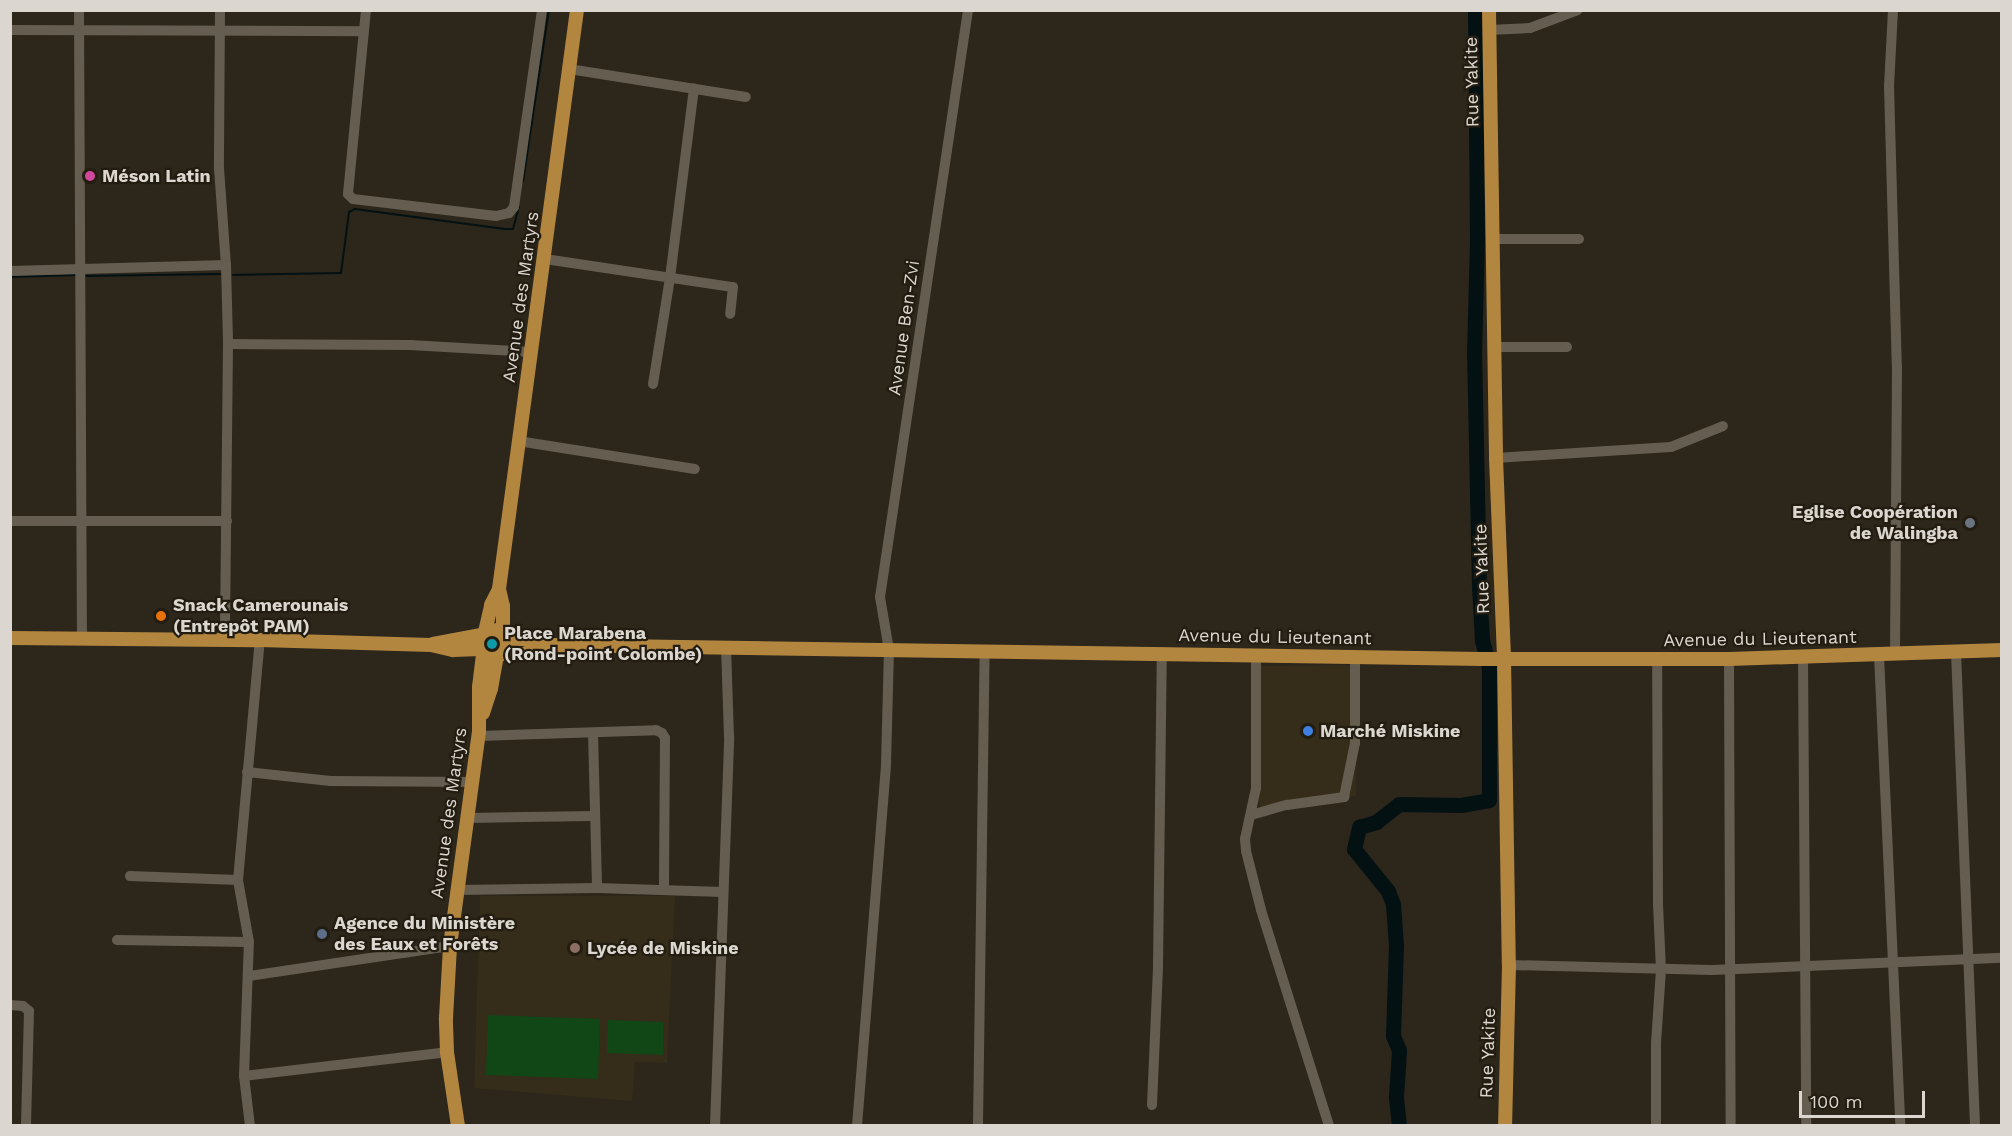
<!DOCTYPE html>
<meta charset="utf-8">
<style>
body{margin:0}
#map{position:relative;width:2012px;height:1136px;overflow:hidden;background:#2c261b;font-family:"Work Sans",sans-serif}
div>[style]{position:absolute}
.built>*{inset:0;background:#352c1a}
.green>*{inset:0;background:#114716}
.stream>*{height:2px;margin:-1px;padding:0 1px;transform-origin:1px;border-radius:1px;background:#041113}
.river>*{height:15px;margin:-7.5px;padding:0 7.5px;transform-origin:7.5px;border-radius:7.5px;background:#041113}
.minor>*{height:10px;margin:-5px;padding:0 5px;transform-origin:5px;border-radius:5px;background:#645d50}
.major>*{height:14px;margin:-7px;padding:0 7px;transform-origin:7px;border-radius:7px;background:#b38640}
.dots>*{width:16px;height:16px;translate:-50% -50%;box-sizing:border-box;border:3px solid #231d11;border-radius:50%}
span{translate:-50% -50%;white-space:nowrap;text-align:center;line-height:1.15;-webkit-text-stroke:4.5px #231d11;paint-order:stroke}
.street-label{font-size:18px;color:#dbd7d0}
.poi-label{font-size:18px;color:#dbd7d0;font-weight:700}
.left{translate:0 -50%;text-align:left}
.right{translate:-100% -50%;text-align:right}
.frame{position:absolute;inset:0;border:12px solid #dbd7d0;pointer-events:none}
.scale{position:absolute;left:1799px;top:1091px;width:126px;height:27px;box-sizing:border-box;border:3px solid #dbd7d0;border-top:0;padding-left:8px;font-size:18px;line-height:21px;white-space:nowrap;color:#dbd7d0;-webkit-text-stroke:4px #231d11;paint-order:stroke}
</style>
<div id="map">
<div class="built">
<i style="clip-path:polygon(1356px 665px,1356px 796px,1260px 813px,1260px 666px)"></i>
<i style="clip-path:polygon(480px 896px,675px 896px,667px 1063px,635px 1062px,632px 1101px,474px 1088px)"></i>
</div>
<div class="green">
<i style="clip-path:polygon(488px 1015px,600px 1019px,598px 1079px,486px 1075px)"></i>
<i style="clip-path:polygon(608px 1020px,663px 1022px,663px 1055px,607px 1053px)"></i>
</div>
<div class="stream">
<i style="left:523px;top:181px;width:173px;rotate:-81.4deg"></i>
<i style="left:233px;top:275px;width:108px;rotate:-1.1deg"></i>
<i style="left:341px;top:273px;width:62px;rotate:-82.5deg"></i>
<i style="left:349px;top:212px;width:7px;rotate:-27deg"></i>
<i style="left:355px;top:209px;width:151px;rotate:7.6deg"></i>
<i style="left:505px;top:229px;width:8px"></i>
<i style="left:513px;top:229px;width:23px;rotate:-75deg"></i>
<i style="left:85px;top:276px;width:135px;rotate:-0.8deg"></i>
<i style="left:10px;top:277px;width:67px;rotate:-1.7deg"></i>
</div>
<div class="river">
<i style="left:1399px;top:1126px;width:29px;rotate:-96deg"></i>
<i style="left:1396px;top:1097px;width:47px;rotate:-86.3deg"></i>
<i style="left:1399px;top:1050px;width:15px;rotate:-113deg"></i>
<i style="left:1393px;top:1036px;width:91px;rotate:-88.1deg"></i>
<i style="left:1396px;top:945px;width:41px;rotate:-94.2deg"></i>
<i style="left:1393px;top:904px;width:14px;rotate:-111deg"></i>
<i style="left:1388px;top:891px;width:54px;rotate:-129deg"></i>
<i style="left:1354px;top:849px;width:23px;rotate:-77deg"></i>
<i style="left:1359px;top:827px;width:18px;rotate:-16deg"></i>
<i style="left:1376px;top:822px;width:29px;rotate:-38deg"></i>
<i style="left:1399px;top:804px;width:62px;rotate:0.9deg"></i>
<i style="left:1461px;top:805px;width:28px;rotate:-10deg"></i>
<i style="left:1489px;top:800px;width:132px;rotate:-90deg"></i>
<i style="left:1489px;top:668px;width:29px;rotate:-104deg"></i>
<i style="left:1482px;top:640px;width:53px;rotate:-93.2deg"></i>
<i style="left:1479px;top:587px;width:232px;rotate:-91.2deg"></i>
<i style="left:1474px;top:355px;width:117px;rotate:-88.5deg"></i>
<i style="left:1477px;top:238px;width:228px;rotate:-90.5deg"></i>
</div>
<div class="minor">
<i style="left:79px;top:10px;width:629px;rotate:89.73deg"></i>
<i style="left:220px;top:10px;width:158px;rotate:90.4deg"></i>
<i style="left:219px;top:168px;width:97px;rotate:85.9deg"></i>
<i style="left:226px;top:265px;width:79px;rotate:88.5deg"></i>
<i style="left:228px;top:344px;width:297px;rotate:90.6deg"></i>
<i style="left:366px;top:10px;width:185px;rotate:95.6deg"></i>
<i style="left:348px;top:194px;width:7px;rotate:45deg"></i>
<i style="left:353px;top:199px;width:144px;rotate:6.8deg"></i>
<i style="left:496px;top:216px;width:13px;rotate:-13deg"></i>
<i style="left:509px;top:213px;width:8px;rotate:-50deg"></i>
<i style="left:514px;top:207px;width:199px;rotate:-81.9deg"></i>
<i style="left:1893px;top:10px;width:76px;rotate:93deg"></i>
<i style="left:1889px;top:86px;width:281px;rotate:88.4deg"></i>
<i style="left:1897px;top:367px;width:287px;rotate:90.4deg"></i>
<i style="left:10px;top:30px;width:353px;rotate:0.2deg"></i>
<i style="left:1489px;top:30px;width:41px;rotate:-2.8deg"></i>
<i style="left:1530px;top:28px;width:51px;rotate:-20.6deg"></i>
<i style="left:569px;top:69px;width:179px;rotate:9deg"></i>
<i style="left:1492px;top:239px;width:87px"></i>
<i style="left:545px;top:259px;width:190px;rotate:8.5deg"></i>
<i style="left:733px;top:287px;width:27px;rotate:96deg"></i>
<i style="left:10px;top:271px;width:216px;rotate:-1.6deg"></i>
<i style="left:228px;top:344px;width:182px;rotate:0.3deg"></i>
<i style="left:410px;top:345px;width:122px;rotate:3.3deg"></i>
<i style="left:1495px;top:347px;width:72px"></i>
<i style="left:653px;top:384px;width:107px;rotate:-80.9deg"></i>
<i style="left:670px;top:278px;width:191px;rotate:-82.8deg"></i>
<i style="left:518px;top:441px;width:179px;rotate:9deg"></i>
<i style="left:1496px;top:458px;width:175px;rotate:-3.6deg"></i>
<i style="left:1671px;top:447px;width:56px;rotate:-22deg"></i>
<i style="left:10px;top:521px;width:217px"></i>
<i style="left:1956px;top:652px;width:474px;rotate:87.7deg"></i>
<i style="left:1256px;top:654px;width:134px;rotate:90deg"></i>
<i style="left:1256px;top:788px;width:52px;rotate:102.2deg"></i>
<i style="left:1245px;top:839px;width:12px;rotate:85deg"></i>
<i style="left:1246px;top:851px;width:61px;rotate:75.7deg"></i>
<i style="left:1261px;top:910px;width:226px;rotate:72.5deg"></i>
<i style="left:1879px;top:655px;width:471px;rotate:87.4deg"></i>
<i style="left:1803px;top:657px;width:469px;rotate:89.6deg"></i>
<i style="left:1729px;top:659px;width:467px;rotate:89.8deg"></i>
<i style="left:593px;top:733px;width:155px;rotate:88.5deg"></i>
<i style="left:479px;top:736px;width:177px;rotate:-1.9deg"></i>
<i style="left:656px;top:730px;width:7px;rotate:27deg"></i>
<i style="left:662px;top:733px;width:6px;rotate:59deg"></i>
<i style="left:665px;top:738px;width:151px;rotate:90.4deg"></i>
<i style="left:247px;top:772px;width:84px;rotate:6.1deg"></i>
<i style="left:331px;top:781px;width:141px;rotate:0.4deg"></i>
<i style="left:1251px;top:815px;width:37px;rotate:-16deg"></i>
<i style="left:1287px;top:805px;width:58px;rotate:-8deg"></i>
<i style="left:1344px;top:797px;width:55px;rotate:-78.5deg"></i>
<i style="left:1355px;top:743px;width:87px;rotate:-90deg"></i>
<i style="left:467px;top:818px;width:128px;rotate:-0.9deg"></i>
<i style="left:130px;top:876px;width:108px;rotate:2.1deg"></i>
<i style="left:458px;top:890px;width:139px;rotate:-0.8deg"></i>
<i style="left:597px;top:888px;width:126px;rotate:1.8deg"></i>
<i style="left:117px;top:940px;width:132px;rotate:0.9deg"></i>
<i style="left:1509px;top:965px;width:203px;rotate:1.4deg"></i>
<i style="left:1712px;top:970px;width:290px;rotate:-2.4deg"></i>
<i style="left:249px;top:976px;width:203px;rotate:-8.5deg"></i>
<i style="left:10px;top:1005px;width:13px;rotate:4deg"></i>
<i style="left:23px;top:1006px;width:8px;rotate:40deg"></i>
<i style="left:29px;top:1011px;width:115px;rotate:91.5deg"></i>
<i style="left:244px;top:1076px;width:204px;rotate:-6.7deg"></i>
<i style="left:1152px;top:1105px;width:139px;rotate:-87.5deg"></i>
<i style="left:1158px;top:966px;width:314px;rotate:-89.3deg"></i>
<i style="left:250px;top:1126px;width:50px;rotate:-96.8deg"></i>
<i style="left:244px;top:1076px;width:134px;rotate:-87.9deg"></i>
<i style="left:249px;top:942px;width:63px;rotate:-100.1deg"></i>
<i style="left:238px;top:880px;width:241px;rotate:-84.8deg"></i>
<i style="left:715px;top:1126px;width:389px;rotate:-87.9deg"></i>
<i style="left:729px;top:737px;width:89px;rotate:-91.9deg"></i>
<i style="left:857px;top:1126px;width:363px;rotate:-85.4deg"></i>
<i style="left:886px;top:764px;width:114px;rotate:-88.5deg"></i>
<i style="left:889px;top:650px;width:54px;rotate:-99.6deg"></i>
<i style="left:880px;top:597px;width:594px;rotate:-81.47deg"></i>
<i style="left:978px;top:1126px;width:476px;rotate:-89.2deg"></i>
<i style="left:1656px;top:1126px;width:83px;rotate:-90deg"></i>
<i style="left:1656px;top:1043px;width:73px;rotate:-86.1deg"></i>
<i style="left:1661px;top:970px;width:66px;rotate:-92.6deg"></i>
<i style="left:1658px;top:904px;width:246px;rotate:-90.2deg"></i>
</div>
<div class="major">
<i style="left:1489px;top:10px;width:448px;rotate:89.1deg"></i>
<i style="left:1496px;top:458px;width:200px;rotate:87.7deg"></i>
<i style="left:1504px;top:658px;width:307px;rotate:89.1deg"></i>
<i style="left:1509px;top:965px;width:161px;rotate:91.4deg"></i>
<i style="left:499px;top:589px;width:17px;rotate:77deg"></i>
<i style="left:503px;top:606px;width:28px;rotate:90deg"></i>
<i style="left:485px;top:632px;width:28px;rotate:-77deg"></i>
<i style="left:491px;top:605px;width:18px;rotate:-63deg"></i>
<i style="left:499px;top:589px;width:584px;rotate:-82.33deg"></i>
<i style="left:10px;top:638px;width:250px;rotate:0.5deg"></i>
<i style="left:260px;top:640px;width:171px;rotate:1.7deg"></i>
<i style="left:431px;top:645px;width:23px;rotate:13deg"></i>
<i style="left:453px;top:650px;width:27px;rotate:-2deg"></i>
<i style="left:506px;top:639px;width:17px"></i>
<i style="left:523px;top:639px;width:28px;rotate:13deg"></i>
<i style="left:550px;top:645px;width:932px;rotate:0.86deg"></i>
<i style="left:1482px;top:659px;width:247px"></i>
<i style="left:1729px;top:659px;width:273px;rotate:-1.9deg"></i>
<i style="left:433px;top:644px;width:49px;rotate:-10.6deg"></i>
<i style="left:502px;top:654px;width:11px;rotate:-68deg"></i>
<i style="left:506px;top:644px;width:8px;rotate:-97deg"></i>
<i style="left:505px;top:636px;width:9px;rotate:-139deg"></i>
<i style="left:498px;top:630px;width:13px;rotate:171deg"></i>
<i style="left:485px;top:632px;width:10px;rotate:127deg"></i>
<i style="left:479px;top:640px;width:9px;rotate:84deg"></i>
<i style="left:480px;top:649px;width:14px;rotate:34deg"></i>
<i style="left:492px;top:657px;width:10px;rotate:-17deg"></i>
<i style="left:502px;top:654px;width:22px"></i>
<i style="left:524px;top:654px;width:26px;rotate:-21deg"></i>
<i style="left:483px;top:713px;width:25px;rotate:-72deg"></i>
<i style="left:491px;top:689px;width:34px;rotate:-80deg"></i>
<i style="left:458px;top:1126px;width:75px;rotate:-98.5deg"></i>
<i style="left:447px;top:1052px;width:34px;rotate:-92deg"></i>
<i style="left:446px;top:1018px;width:72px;rotate:-86.8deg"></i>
<i style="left:450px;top:946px;width:217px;rotate:-82.3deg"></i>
<i style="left:479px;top:731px;width:44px;rotate:-90deg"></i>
<i style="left:479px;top:687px;width:34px;rotate:-83deg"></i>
</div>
<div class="dots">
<i style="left:90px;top:176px;background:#d1479c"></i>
<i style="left:1970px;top:523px;background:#6b7280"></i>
<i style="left:161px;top:616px;background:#e8710a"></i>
<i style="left:492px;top:644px;background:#0f9aa8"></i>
<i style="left:1308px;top:731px;background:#3f7fe0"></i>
<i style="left:322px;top:934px;background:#5c6f8a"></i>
<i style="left:575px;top:948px;background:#8d6e63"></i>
</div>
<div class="street-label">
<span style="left:1472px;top:82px;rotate:-91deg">Rue Yakite</span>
<span style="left:521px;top:297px;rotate:-82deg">Avenue des Martyrs</span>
<span style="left:904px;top:328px;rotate:-82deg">Avenue Ben-Zvi</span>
<span style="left:1482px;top:569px;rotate:-92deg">Rue Yakite</span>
<span style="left:1275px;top:637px;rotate:1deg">Avenue du Lieutenant</span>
<span style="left:1760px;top:639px;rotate:-1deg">Avenue du Lieutenant</span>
<span style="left:449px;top:813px;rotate:-82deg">Avenue des Martyrs</span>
<span style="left:1488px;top:1053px;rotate:-88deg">Rue Yakite</span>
</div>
<div class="poi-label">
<span class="left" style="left:102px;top:176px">Méson Latin</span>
<span class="right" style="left:1958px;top:523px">Eglise Coopération<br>de Walingba</span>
<span class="left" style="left:173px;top:616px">Snack Camerounais<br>(Entrepôt PAM)</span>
<span class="left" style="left:504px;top:644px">Place Marabena<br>(Rond-point Colombe)</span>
<span class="left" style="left:1320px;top:731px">Marché Miskine</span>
<span class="left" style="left:334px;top:934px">Agence du Ministère<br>des Eaux et Forêts</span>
<span class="left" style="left:587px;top:948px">Lycée de Miskine</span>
</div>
<div class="frame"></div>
<div class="scale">100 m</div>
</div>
